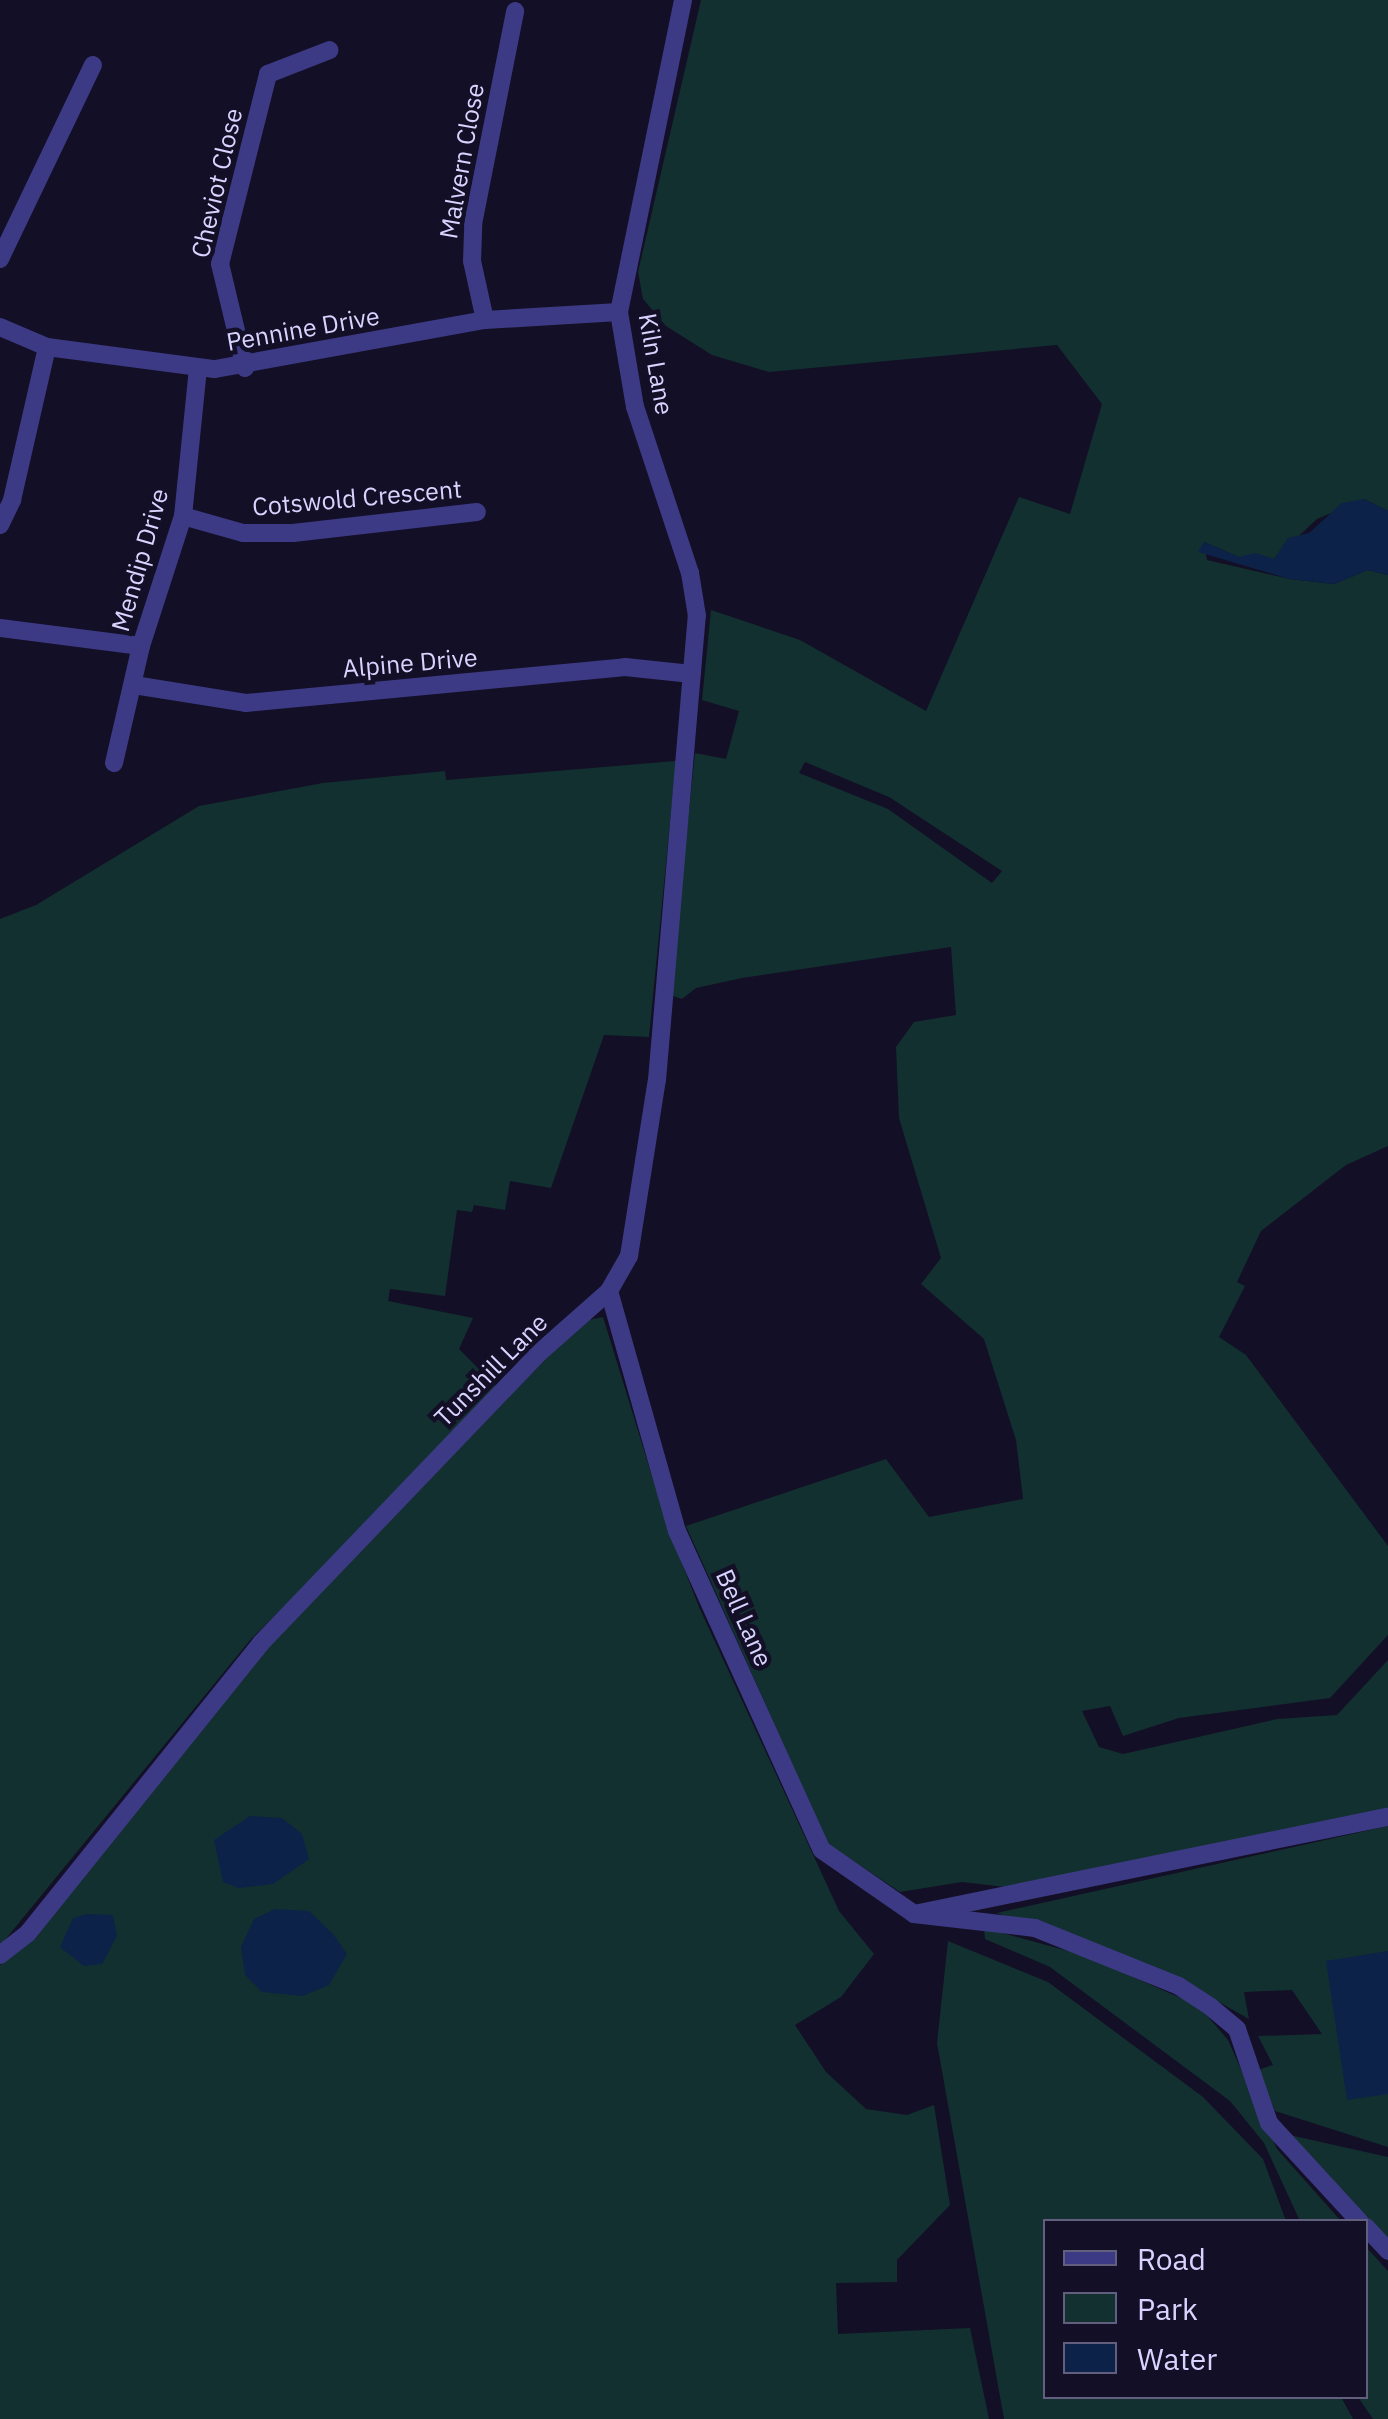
<!DOCTYPE html>
<style>
body{margin:0}
#map{position:relative;width:1388px;height:2419px;overflow:hidden;background:#130f26;font-family:"IBM Plex Sans",sans-serif}
div>[style]{position:absolute}
.green>*{inset:0;background:#12302f}
.water>*{inset:0;background:#0c2248}
.minor>*{height:18px;margin:-9px;padding:0 9px;transform-origin:9px;border-radius:9px;background:#3d3a85}
span{translate:-50% -50%;white-space:nowrap;text-align:center;line-height:1.15;-webkit-text-stroke:9px #130f26;paint-order:stroke}
.street-label{font-size:25px;color:#d9d4ff}
.legend{position:absolute;left:1043px;top:2219px;width:325px;height:180px;box-sizing:border-box;background:#130f26;border:2px solid #625e7d;margin:0;padding:12px 18px;list-style:none;font-size:30px;color:#d9d4ff}
.legend li{display:flex;align-items:center;gap:20px;height:50px}
.legend b{width:50px;border:2px solid #625e7d}
</style>
<div id="map">
<div class="green">
<i style="clip-path:polygon(evenodd,701px 0,1388px 0,1388px 511px,1364px 499px,1317px 519px,1274px 559px,1239px 557px,1204px 542px,1207px 560px,1290px 579px,1334px 584px,1368px 570px,1388px 575px,1388px 1146px,1346px 1165px,1261px 1231px,1237px 1282px,1245px 1286px,1219px 1337px,1246px 1355px,1388px 1546px,1388px 1635px,1330px 1698px,1179px 1718px,1123px 1736px,1110px 1706px,1082px 1711px,1099px 1747px,1123px 1754px,1277px 1719px,1337px 1715px,1388px 1660px,1388px 1813px,1014px 1888px,962px 1882px,900px 1892px,828px 1844px,686px 1526px,886px 1459px,929px 1517px,1023px 1499px,1016px 1440px,984px 1339px,921px 1284px,941px 1258px,899px 1118px,896px 1047px,914px 1022px,956px 1015px,951px 947px,742px 978px,696px 988px,682px 999px,670px 995px,695px 753px,726px 759px,739px 711px,702px 700px,711px 610px,800px 640px,926px 711px,1019px 497px,1070px 514px,1102px 404px,1057px 345px,769px 372px,712px 355px,666px 326px,643px 299px,638px 272px,701px 0,805px 762px,889px 797px,1002px 871px,992px 883px,888px 809px,799px 773px,805px 762px)"></i>
<i style="clip-path:polygon(676px 761px,649px 1037px,604px 1035px,551px 1188px,510px 1181px,505px 1210px,474px 1205px,472px 1212px,457px 1210px,445px 1296px,390px 1289px,388px 1301px,473px 1318px,459px 1349px,496px 1386px,386px 1507px,251px 1639px,0 1946px,0 919px,36px 905px,199px 806px,323px 783px,445px 771px,446px 780px)"></i>
<i style="clip-path:polygon(603px 1317px,667px 1525px,699px 1607px,839px 1911px,874px 1954px,841px 1997px,795px 2025px,826px 2072px,866px 2109px,907px 2115px,934px 2105px,950px 2205px,897px 2260px,897px 2282px,836px 2283px,838px 2334px,970px 2328px,989px 2419px,0 2419px,0 1965px,35px 1939px,230px 1687px,558px 1346px,589px 1320px)"></i>
<i style="clip-path:polygon(1388px 1826px,1388px 2147px,1275px 2111px,1258px 2070px,1273px 2065px,1258px 2036px,1322px 2034px,1292px 1990px,1244px 1992px,1249px 2019px,1180px 1980px,997px 1913px)"></i>
<i style="clip-path:polygon(984px 1928px,1083px 1955px,1199px 2006px,1228px 2040px,1277px 2149px,1341px 2221px,1300px 2221px,1264px 2143px,1230px 2101px,1050px 1967px,985px 1939px)"></i>
<i style="clip-path:polygon(948px 1941px,1048px 1982px,1203px 2097px,1263px 2159px,1286px 2221px,1046px 2222px,1046px 2396px,1341px 2397px,1353px 2419px,1004px 2419px,937px 2043px)"></i>
<i style="clip-path:polygon(1285px 2134px,1388px 2157px,1388px 2244px)"></i>
<i style="clip-path:polygon(1366px 2247px,1388px 2271px,1388px 2419px,1373px 2419px,1358px 2397px,1366px 2396px)"></i>
</div>
<div class="water">
<i style="clip-path:polygon(1364px 499px,1388px 511px,1388px 575px,1368px 570px,1334px 584px,1290px 579px,1198px 552px,1204px 542px,1239px 557px,1255px 553px,1274px 559px,1288px 538px,1309px 533px,1342px 503px)"></i>
<i style="clip-path:polygon(250px 1816px,282px 1818px,302px 1834px,309px 1859px,273px 1884px,239px 1888px,223px 1882px,214px 1840px)"></i>
<i style="clip-path:polygon(275px 1909px,309px 1911px,333px 1934px,347px 1954px,329px 1985px,303px 1996px,262px 1992px,245px 1975px,241px 1947px,254px 1919px)"></i>
<i style="clip-path:polygon(87px 1914px,113px 1915px,117px 1936px,102px 1964px,84px 1966px,60px 1947px,73px 1918px)"></i>
<i style="clip-path:polygon(1388px 1951px,1388px 2094px,1347px 2100px,1326px 1961px)"></i>
</div>
<div class="minor">
<i style="left:0;top:259px;width:215px;rotate:-64.4deg"></i>
<i style="left:485px;top:320px;width:60px;rotate:-102.4deg"></i>
<i style="left:472px;top:261px;width:37px;rotate:-88deg"></i>
<i style="left:473px;top:224px;width:217px;rotate:-78.8deg"></i>
<i style="left:0;top:327px;width:51px;rotate:23.1deg"></i>
<i style="left:47px;top:347px;width:169px;rotate:7.5deg"></i>
<i style="left:215px;top:369px;width:274px;rotate:-10.3deg"></i>
<i style="left:485px;top:320px;width:134px;rotate:-3.4deg"></i>
<i style="left:245px;top:368px;width:107px;rotate:-103.5deg"></i>
<i style="left:220px;top:264px;width:196px;rotate:-75.8deg"></i>
<i style="left:268px;top:74px;width:66px;rotate:-21.2deg"></i>
<i style="left:183px;top:516px;width:62px;rotate:15.8deg"></i>
<i style="left:243px;top:533px;width:50px"></i>
<i style="left:293px;top:533px;width:185px;rotate:-6.5deg"></i>
<i style="left:0;top:525px;width:28px;rotate:-64deg"></i>
<i style="left:12px;top:500px;width:157px;rotate:-77.1deg"></i>
<i style="left:0;top:628px;width:142px;rotate:7.3deg"></i>
<i style="left:134px;top:685px;width:113px;rotate:9.1deg"></i>
<i style="left:246px;top:703px;width:381px;rotate:-5.4deg"></i>
<i style="left:625px;top:667px;width:67px;rotate:6deg"></i>
<i style="left:114px;top:763px;width:120px;rotate:-77deg"></i>
<i style="left:141px;top:646px;width:137px;rotate:-72.1deg"></i>
<i style="left:183px;top:516px;width:149px;rotate:-84.2deg"></i>
<i style="left:609px;top:1291px;width:249px;rotate:74.2deg"></i>
<i style="left:677px;top:1531px;width:350px;rotate:65.6deg"></i>
<i style="left:822px;top:1850px;width:112px;rotate:34.8deg"></i>
<i style="left:0;top:1955px;width:36px;rotate:-38deg"></i>
<i style="left:28px;top:1933px;width:372px;rotate:-51.2deg"></i>
<i style="left:261px;top:1643px;width:402px;rotate:-46.2deg"></i>
<i style="left:539px;top:1353px;width:94px;rotate:-41.5deg"></i>
<i style="left:609px;top:1291px;width:40px;rotate:-60.3deg"></i>
<i style="left:629px;top:1256px;width:178px;rotate:-81deg"></i>
<i style="left:657px;top:1080px;width:466px;rotate:-85.1deg"></i>
<i style="left:697px;top:616px;width:44px;rotate:-99.2deg"></i>
<i style="left:690px;top:573px;width:175px;rotate:-108.3deg"></i>
<i style="left:635px;top:407px;width:96px;rotate:-99.6deg"></i>
<i style="left:619px;top:312px;width:318px;rotate:-78.4deg"></i>
<i style="left:1360px;top:2222px;width:134px;rotate:-132.6deg"></i>
<i style="left:1269px;top:2123px;width:99px;rotate:-108.8deg"></i>
<i style="left:1237px;top:2029px;width:34px;rotate:-140deg"></i>
<i style="left:1211px;top:2007px;width:38px;rotate:-147deg"></i>
<i style="left:1179px;top:1986px;width:155px;rotate:-158.1deg"></i>
<i style="left:1035px;top:1928px;width:122px;rotate:-173.4deg"></i>
<i style="left:914px;top:1914px;width:484px;rotate:-11.6deg"></i>
<i style="left:1366px;top:2227px;width:33px;rotate:47deg"></i>
</div>
<div class="street-label">
<span style="left:462px;top:161px;rotate:-80deg">Malvern Close</span>
<span style="left:217px;top:183px;rotate:-77deg">Cheviot Close</span>
<span style="left:303px;top:329px;rotate:-10deg">Pennine Drive</span>
<span style="left:656px;top:364px;rotate:80deg">Kiln Lane</span>
<span style="left:357px;top:498px;rotate:-5deg">Cotswold Crescent</span>
<span style="left:140px;top:560px;rotate:-74deg">Mendip Drive</span>
<span style="left:410px;top:663px;rotate:-5deg">Alpine Drive</span>
<span style="left:491px;top:1370px;rotate:-45deg">Tunshill Lane</span>
<span style="left:744px;top:1618px;rotate:66deg">Bell Lane</span>
</div>
<ul class="legend">
<li><b style="height:12px;background:#3d3a85"></b>Road</li>
<li><b style="height:28px;background:#12302f"></b>Park</li>
<li><b style="height:28px;background:#0c2248"></b>Water</li>
</ul>
</div>
